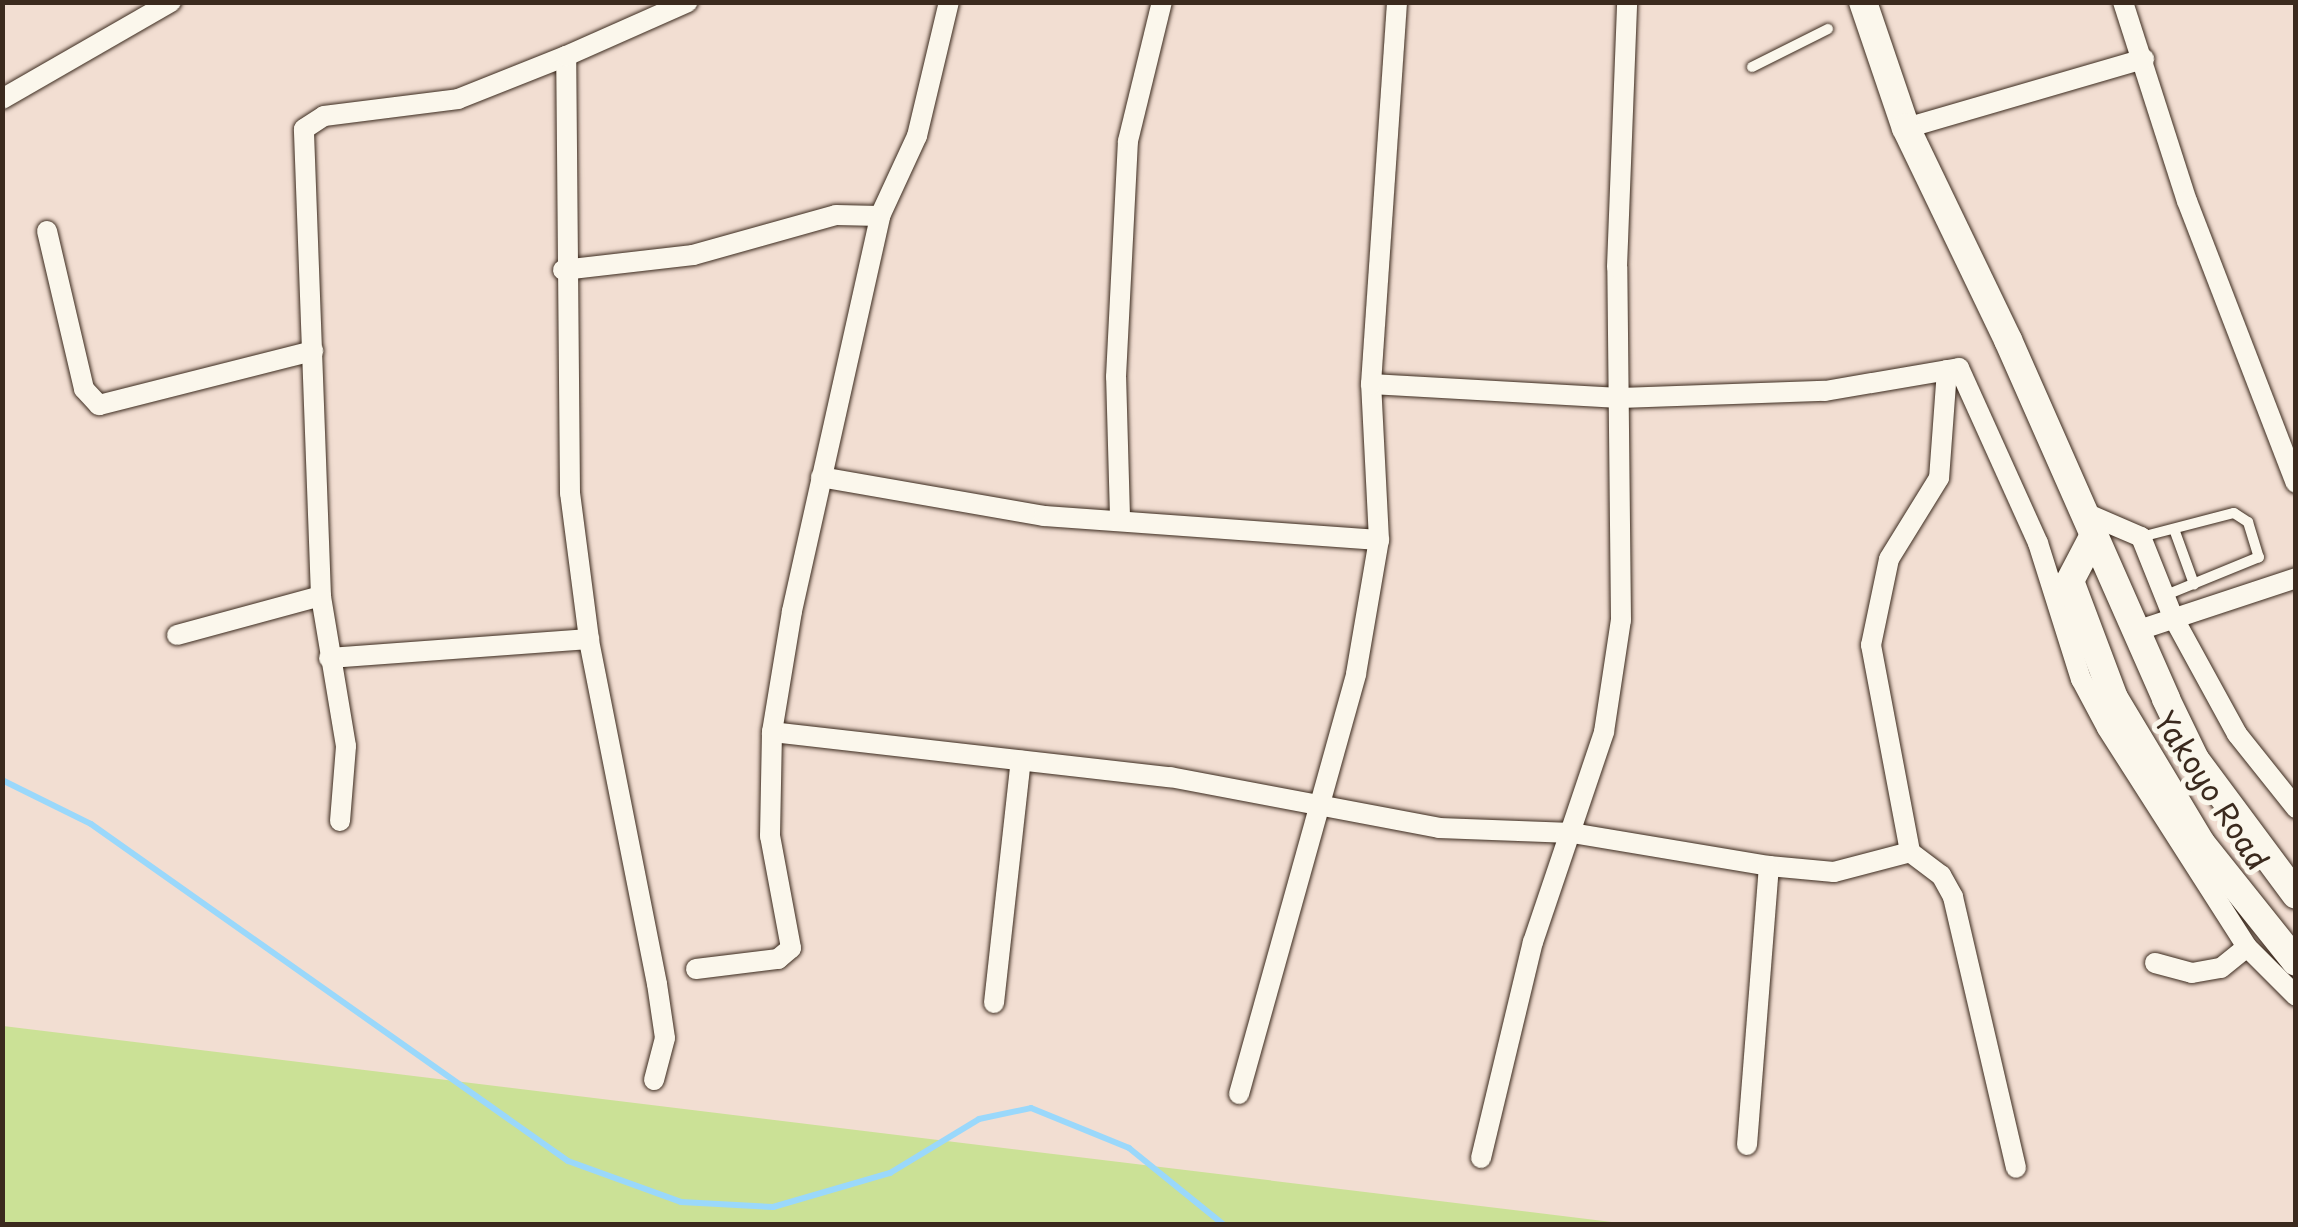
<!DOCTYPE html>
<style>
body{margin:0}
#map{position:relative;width:2298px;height:1227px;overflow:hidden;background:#f2ded2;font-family:"Playpen Sans",sans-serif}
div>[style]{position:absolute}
.green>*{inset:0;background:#cbe196}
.stream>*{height:6px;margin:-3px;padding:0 3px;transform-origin:3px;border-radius:3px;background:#9ad8fb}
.roads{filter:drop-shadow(0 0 2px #3b2a1e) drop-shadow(0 0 2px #3b2a1e)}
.lane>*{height:10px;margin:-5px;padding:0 5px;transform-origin:5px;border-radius:5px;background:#fbf7ec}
.street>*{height:20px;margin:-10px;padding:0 10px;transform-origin:10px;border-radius:10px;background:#fbf7ec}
.secondary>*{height:28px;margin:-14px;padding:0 14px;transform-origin:14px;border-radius:14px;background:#fbf7ec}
span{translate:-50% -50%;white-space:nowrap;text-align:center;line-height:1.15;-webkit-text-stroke:10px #fbf7ec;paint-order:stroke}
.street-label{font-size:30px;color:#3b2a1e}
.frame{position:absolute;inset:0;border:5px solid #3b2a1e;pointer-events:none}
</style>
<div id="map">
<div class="green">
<i style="clip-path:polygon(3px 1026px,1628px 1224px,3px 1224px)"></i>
</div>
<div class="stream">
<i style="left:2px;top:780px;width:99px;rotate:26.3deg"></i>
<i style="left:91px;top:824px;width:584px;rotate:35.24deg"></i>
<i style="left:568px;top:1161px;width:120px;rotate:19.9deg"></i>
<i style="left:681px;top:1202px;width:92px;rotate:3.1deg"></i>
<i style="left:773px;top:1207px;width:122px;rotate:-16.2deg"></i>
<i style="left:890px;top:1173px;width:104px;rotate:-31.2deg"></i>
<i style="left:979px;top:1119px;width:53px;rotate:-11.9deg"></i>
<i style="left:1031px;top:1108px;width:106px;rotate:22.2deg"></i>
<i style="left:1129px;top:1148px;width:121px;rotate:39deg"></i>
</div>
<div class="roads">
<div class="lane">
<i style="left:1752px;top:67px;width:85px;rotate:-26.6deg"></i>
<i style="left:2174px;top:529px;width:59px;rotate:70deg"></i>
<i style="left:2141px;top:537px;width:96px;rotate:-14.5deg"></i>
<i style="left:2234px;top:513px;width:17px;rotate:33deg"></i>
<i style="left:2248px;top:522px;width:37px;rotate:73deg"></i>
<i style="left:2259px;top:557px;width:100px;rotate:157.8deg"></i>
</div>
<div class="street">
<i style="left:2123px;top:2px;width:209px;rotate:72.2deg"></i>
<i style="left:2187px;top:201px;width:302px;rotate:68.9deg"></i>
<i style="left:2px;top:99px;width:195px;rotate:-29.9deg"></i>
<i style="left:1906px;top:128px;width:248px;rotate:-16.2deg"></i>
<i style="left:47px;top:231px;width:162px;rotate:76.8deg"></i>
<i style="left:84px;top:389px;width:22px;rotate:47deg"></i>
<i style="left:99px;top:405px;width:221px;rotate:-14.2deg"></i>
<i style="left:563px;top:270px;width:131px;rotate:-6.6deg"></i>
<i style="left:693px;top:255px;width:148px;rotate:-15.6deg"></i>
<i style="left:836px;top:215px;width:44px;rotate:1.3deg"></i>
<i style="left:1947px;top:370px;width:108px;rotate:94.2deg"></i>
<i style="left:1939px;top:478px;width:95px;rotate:121.7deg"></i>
<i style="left:1889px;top:559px;width:88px;rotate:101.8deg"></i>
<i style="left:1871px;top:645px;width:211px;rotate:79.3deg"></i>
<i style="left:1910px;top:852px;width:39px;rotate:37deg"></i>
<i style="left:1941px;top:875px;width:25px;rotate:61deg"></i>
<i style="left:1953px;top:897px;width:278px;rotate:76.9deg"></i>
<i style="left:1371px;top:384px;width:249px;rotate:3.2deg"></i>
<i style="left:1620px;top:398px;width:205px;rotate:-2deg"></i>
<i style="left:1825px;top:391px;width:136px;rotate:-9.7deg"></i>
<i style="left:1959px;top:368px;width:192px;rotate:65.7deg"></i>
<i style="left:2038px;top:543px;width:143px;rotate:72.5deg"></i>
<i style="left:2081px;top:679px;width:55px;rotate:62deg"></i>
<i style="left:2107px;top:728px;width:260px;rotate:57.4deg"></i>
<i style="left:2247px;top:947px;width:69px;rotate:45deg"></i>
<i style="left:821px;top:477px;width:226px;rotate:9.9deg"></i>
<i style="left:1044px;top:516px;width:336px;rotate:4.1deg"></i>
<i style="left:2083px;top:512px;width:63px;rotate:23.3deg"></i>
<i style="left:2141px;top:537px;width:86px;rotate:68.2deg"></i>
<i style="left:2173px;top:617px;width:133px;rotate:61.3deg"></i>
<i style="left:2237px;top:734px;width:95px;rotate:51.4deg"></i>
<i style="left:1120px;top:517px;width:140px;rotate:-91.6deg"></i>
<i style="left:1116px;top:377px;width:236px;rotate:-87.1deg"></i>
<i style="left:1128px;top:141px;width:143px;rotate:-76.3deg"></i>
<i style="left:2139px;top:630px;width:165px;rotate:-18.3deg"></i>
<i style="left:177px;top:635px;width:149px;rotate:-15.2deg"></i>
<i style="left:329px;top:658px;width:261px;rotate:-4.2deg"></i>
<i style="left:772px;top:732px;width:401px;rotate:6.5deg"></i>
<i style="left:1170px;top:777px;width:274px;rotate:10.7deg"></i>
<i style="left:1439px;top:828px;width:133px;rotate:2.2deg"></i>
<i style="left:1572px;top:833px;width:200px;rotate:9.5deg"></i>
<i style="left:1769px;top:866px;width:65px;rotate:5.3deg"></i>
<i style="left:1834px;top:872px;width:79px;rotate:-14.7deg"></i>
<i style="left:340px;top:821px;width:75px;rotate:-85.4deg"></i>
<i style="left:346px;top:746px;width:152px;rotate:-99.5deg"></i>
<i style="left:321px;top:596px;width:467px;rotate:-92.1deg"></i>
<i style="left:304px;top:129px;width:24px;rotate:-33deg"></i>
<i style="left:324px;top:116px;width:135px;rotate:-7.2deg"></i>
<i style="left:458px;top:99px;width:116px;rotate:-21.7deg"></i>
<i style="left:2155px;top:963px;width:38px;rotate:15deg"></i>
<i style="left:2192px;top:973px;width:29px;rotate:-10deg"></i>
<i style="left:2221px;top:968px;width:33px;rotate:-39deg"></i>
<i style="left:696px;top:969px;width:83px;rotate:-7deg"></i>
<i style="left:778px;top:959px;width:17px;rotate:-40deg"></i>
<i style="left:791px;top:948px;width:114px;rotate:-100.6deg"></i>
<i style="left:770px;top:836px;width:104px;rotate:-88.9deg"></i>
<i style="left:772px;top:732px;width:123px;rotate:-80.6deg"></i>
<i style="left:792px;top:611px;width:405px;rotate:-77.4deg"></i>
<i style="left:880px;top:216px;width:88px;rotate:-65.2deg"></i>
<i style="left:917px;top:136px;width:138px;rotate:-76.6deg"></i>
<i style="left:994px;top:1003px;width:244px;rotate:-83.7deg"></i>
<i style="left:654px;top:1080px;width:43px;rotate:-75.3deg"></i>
<i style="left:665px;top:1038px;width:55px;rotate:-98.4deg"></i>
<i style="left:657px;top:984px;width:352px;rotate:-101.2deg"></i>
<i style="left:589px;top:639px;width:147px;rotate:-97.4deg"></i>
<i style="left:570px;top:493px;width:437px;rotate:-90.5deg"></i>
<i style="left:566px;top:56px;width:133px;rotate:-23.9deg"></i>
<i style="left:1239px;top:1094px;width:436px;rotate:-74.4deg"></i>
<i style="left:1356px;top:674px;width:136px;rotate:-80.3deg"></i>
<i style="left:1379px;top:540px;width:156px;rotate:-92.9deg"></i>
<i style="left:1371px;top:384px;width:383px;rotate:-86.1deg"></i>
<i style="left:1747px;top:1145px;width:280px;rotate:-85.5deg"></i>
<i style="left:1481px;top:1158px;width:222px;rotate:-76.5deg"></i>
<i style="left:1533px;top:942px;width:222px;rotate:-71.3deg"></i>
<i style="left:1604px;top:732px;width:113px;rotate:-81.4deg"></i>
<i style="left:1621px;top:620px;width:353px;rotate:-90.6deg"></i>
<i style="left:1617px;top:267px;width:265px;rotate:-87.8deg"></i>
</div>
<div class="secondary">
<i style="left:1863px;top:2px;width:133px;rotate:71.2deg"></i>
<i style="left:1906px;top:128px;width:235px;rotate:64.3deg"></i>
<i style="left:2008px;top:340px;width:392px;rotate:66.2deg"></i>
<i style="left:2166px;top:699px;width:67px;rotate:64.2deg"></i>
<i style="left:2195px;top:759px;width:169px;rotate:53.4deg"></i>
<i style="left:2094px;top:535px;width:52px;rotate:117.6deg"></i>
<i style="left:2070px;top:581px;width:125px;rotate:69.4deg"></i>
<i style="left:2114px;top:698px;width:169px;rotate:59deg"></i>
<i style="left:2201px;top:843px;width:152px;rotate:51.4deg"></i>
</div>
</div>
<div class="street-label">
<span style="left:2212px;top:790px;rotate:57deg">Yakoyo Road</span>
</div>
<div class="frame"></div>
</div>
